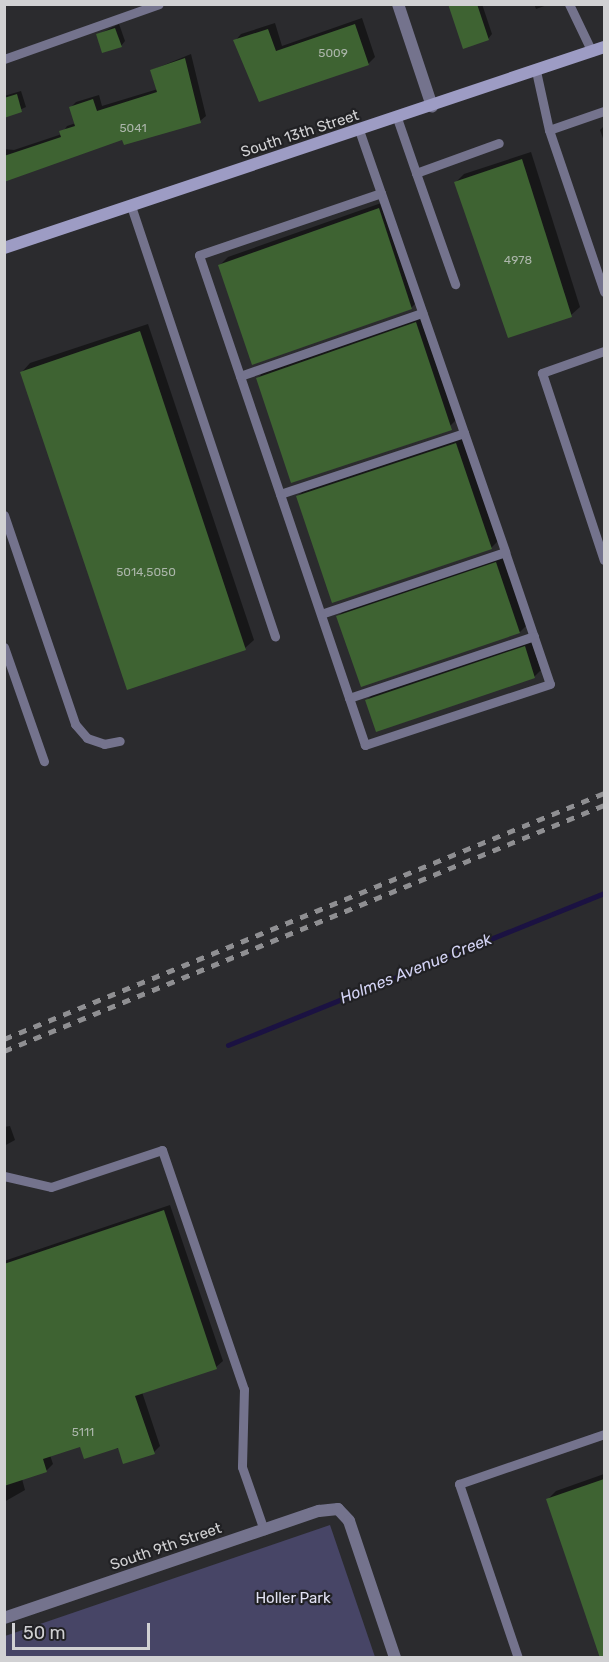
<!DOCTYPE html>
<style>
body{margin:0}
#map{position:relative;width:609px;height:1662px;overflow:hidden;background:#2b2b2e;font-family:Rubik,sans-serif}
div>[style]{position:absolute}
.green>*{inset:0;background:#474566}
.shadow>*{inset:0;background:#0007}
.stream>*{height:5px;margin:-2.5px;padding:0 2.5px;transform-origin:2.5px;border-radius:2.5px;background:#1b1242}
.building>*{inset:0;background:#3e6332}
.lane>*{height:9px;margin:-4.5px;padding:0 4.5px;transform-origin:4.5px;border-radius:4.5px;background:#74738d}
.street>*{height:12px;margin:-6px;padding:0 6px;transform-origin:6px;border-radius:6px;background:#74738d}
.secondary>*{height:12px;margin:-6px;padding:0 6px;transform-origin:6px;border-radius:6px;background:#9d9cc4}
.rail>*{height:4.5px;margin-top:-2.25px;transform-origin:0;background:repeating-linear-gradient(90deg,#8f8f92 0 8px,transparent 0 16px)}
span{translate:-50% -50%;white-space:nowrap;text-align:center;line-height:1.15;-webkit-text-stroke:4.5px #212124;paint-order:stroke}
.number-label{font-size:12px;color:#acb6ab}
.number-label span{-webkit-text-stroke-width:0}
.street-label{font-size:15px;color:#d1d1d3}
.park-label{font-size:15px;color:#e3e3f4}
.water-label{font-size:16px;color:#d3d3f4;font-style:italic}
.frame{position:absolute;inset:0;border:6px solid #d1d1d3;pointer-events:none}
.scale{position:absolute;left:12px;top:1623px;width:138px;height:27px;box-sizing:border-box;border:3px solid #d1d1d3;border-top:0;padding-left:8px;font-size:18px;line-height:21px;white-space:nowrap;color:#d1d1d3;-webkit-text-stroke:4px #212124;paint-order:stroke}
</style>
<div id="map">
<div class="green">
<i style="clip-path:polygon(330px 1525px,375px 1657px,5px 1657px,5px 1636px)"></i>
</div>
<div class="shadow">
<i style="clip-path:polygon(450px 4px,482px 4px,492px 34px,488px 39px)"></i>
<i style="clip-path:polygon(534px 4px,550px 4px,536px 9px)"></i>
<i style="clip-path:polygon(362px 18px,375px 57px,368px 64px,260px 100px,235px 41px,241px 34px,275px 23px,282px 46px)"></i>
<i style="clip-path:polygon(119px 24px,125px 41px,121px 46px,97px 35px)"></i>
<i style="clip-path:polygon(191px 54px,206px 116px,200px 121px,123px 138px,4px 181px,4px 149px,14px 150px,62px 134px,67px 126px,76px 123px,71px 107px,76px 102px,99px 95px,102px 106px,158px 89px,152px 70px)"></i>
<i style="clip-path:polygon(21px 91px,26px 107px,4px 117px,4px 96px)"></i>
<i style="clip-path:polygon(604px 126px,604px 141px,600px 130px)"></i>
<i style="clip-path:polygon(531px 152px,580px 307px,571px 315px,455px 183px,464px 174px)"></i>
<i style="clip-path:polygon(387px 201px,419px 300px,411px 308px,219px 266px,228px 257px)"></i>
<i style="clip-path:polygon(424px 315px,459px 417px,450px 426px,258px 378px,266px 369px)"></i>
<i style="clip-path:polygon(148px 324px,254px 640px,245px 648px,128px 688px,22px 372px,30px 363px)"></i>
<i style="clip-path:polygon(465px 435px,500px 539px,491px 548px,298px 496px,306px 488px)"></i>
<i style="clip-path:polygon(505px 554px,528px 624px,520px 632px,338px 616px,347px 608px)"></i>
<i style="clip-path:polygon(531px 641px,541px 670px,534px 677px,367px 700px,373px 694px)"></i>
<i style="clip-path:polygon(10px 1126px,15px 1140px,4px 1146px,4px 1127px)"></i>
<i style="clip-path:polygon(170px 1205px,223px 1361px,216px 1367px,142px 1392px,160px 1446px,154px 1452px,81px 1445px,50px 1455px,53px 1464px,47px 1470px,22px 1479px,25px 1490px,4px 1502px,4px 1261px)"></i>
<i style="clip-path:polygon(604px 1474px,604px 1658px,601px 1658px,548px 1499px,556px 1491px)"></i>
</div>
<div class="stream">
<i style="left:228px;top:1045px;width:406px;rotate:-22deg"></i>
</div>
<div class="building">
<i style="clip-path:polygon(448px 4px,477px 4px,489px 40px,463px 49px)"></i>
<i style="clip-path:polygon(355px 24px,369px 65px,259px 102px,233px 40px,268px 29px,276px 51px)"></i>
<i style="clip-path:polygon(115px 28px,122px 47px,102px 53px,96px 34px)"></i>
<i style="clip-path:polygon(185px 58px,201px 123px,124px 145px,122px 140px,4px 182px,4px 156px,61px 137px,59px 131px,75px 126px,69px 107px,93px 99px,97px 111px,157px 92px,150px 70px)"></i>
<i style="clip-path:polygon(17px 94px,22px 112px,4px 118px,4px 98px)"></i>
<i style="clip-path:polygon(522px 159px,572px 317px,508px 338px,454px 182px)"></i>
<i style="clip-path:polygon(379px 208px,412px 309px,252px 365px,218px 265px)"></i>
<i style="clip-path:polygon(416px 322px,452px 430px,291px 483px,256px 378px)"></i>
<i style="clip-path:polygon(140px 331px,246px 650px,127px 690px,20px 372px)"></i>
<i style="clip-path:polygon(456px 443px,492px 549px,332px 603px,296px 496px)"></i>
<i style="clip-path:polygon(496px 562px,520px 633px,361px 687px,336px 616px)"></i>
<i style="clip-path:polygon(525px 646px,535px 678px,376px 732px,365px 700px)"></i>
<i style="clip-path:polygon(164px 1210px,217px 1369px,135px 1396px,155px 1454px,123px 1464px,118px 1448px,84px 1459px,80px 1447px,43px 1459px,47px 1472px,4px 1486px,4px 1264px)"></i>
<i style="clip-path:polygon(604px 1479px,604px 1658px,600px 1658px,546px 1499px)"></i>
</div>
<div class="lane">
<i style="left:569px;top:4px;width:53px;rotate:64.4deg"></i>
<i style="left:4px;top:59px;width:164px;rotate:-19.5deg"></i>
<i style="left:536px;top:71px;width:60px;rotate:77.6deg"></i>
<i style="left:549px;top:130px;width:58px;rotate:-19.1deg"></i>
<i style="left:397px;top:118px;width:58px;rotate:70.9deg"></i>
<i style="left:416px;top:173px;width:88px;rotate:-19.9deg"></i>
<i style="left:359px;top:130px;width:67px;rotate:70.8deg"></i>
<i style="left:381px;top:193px;width:380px;rotate:70.9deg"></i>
<i style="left:505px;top:552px;width:139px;rotate:71.2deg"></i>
<i style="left:550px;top:684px;width:195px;rotate:161.8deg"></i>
<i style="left:365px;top:745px;width:517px;rotate:-108.72deg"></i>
<i style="left:199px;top:255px;width:192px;rotate:-18.8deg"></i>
<i style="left:549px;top:130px;width:171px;rotate:71.2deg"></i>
<i style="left:416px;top:173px;width:118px;rotate:70.6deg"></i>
<i style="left:131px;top:206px;width:454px;rotate:71.5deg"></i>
<i style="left:604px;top:351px;width:66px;rotate:160.5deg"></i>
<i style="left:542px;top:373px;width:197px;rotate:71.7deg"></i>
<i style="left:240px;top:376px;width:193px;rotate:-19.1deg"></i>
<i style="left:280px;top:494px;width:194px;rotate:-18.3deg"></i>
<i style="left:4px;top:515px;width:221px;rotate:71.2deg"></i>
<i style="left:75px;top:724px;width:18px;rotate:49deg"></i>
<i style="left:87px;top:738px;width:18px;rotate:19deg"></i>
<i style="left:104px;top:744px;width:16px;rotate:-11deg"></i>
<i style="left:321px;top:614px;width:194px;rotate:-18.6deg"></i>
<i style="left:4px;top:647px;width:121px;rotate:70.7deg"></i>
<i style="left:349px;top:698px;width:195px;rotate:-18.5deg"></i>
<i style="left:4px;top:1176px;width:48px;rotate:13.2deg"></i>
<i style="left:51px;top:1187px;width:117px;rotate:-18.4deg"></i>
<i style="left:162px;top:1150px;width:253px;rotate:71.1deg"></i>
<i style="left:244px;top:1389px;width:78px;rotate:91.5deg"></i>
<i style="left:242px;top:1467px;width:67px;rotate:70.8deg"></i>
<i style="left:518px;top:1658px;width:184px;rotate:-108.7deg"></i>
<i style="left:459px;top:1484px;width:153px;rotate:-19deg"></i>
</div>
<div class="street">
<i style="left:398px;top:4px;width:108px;rotate:71.6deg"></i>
<i style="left:4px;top:1618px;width:333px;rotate:-18.8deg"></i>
<i style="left:319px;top:1511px;width:19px;rotate:-6deg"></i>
<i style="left:338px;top:1509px;width:16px;rotate:47deg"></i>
<i style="left:349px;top:1521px;width:145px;rotate:71.4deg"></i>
</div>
<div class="secondary">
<i style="left:4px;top:248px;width:633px;rotate:-18.52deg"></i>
</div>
<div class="rail">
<i style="left:4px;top:1039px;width:648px;rotate:-22.29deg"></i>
<i style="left:4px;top:1051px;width:648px;rotate:-22.29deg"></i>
</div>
<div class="number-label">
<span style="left:333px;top:54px">5009</span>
<span style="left:133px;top:129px">5041</span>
<span style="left:518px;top:261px">4978</span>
<span style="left:146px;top:573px">5014,5050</span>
<span style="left:83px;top:1433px">5111</span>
</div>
<div class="street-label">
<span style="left:300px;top:134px;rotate:-18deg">South 13th Street</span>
<span style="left:166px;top:1547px;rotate:-19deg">South 9th Street</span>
</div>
<div class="park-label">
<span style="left:293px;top:1599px">Holler Park</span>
</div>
<div class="water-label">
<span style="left:416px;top:969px;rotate:-22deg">Holmes Avenue Creek</span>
</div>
<div class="frame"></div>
<div class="scale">50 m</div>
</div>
